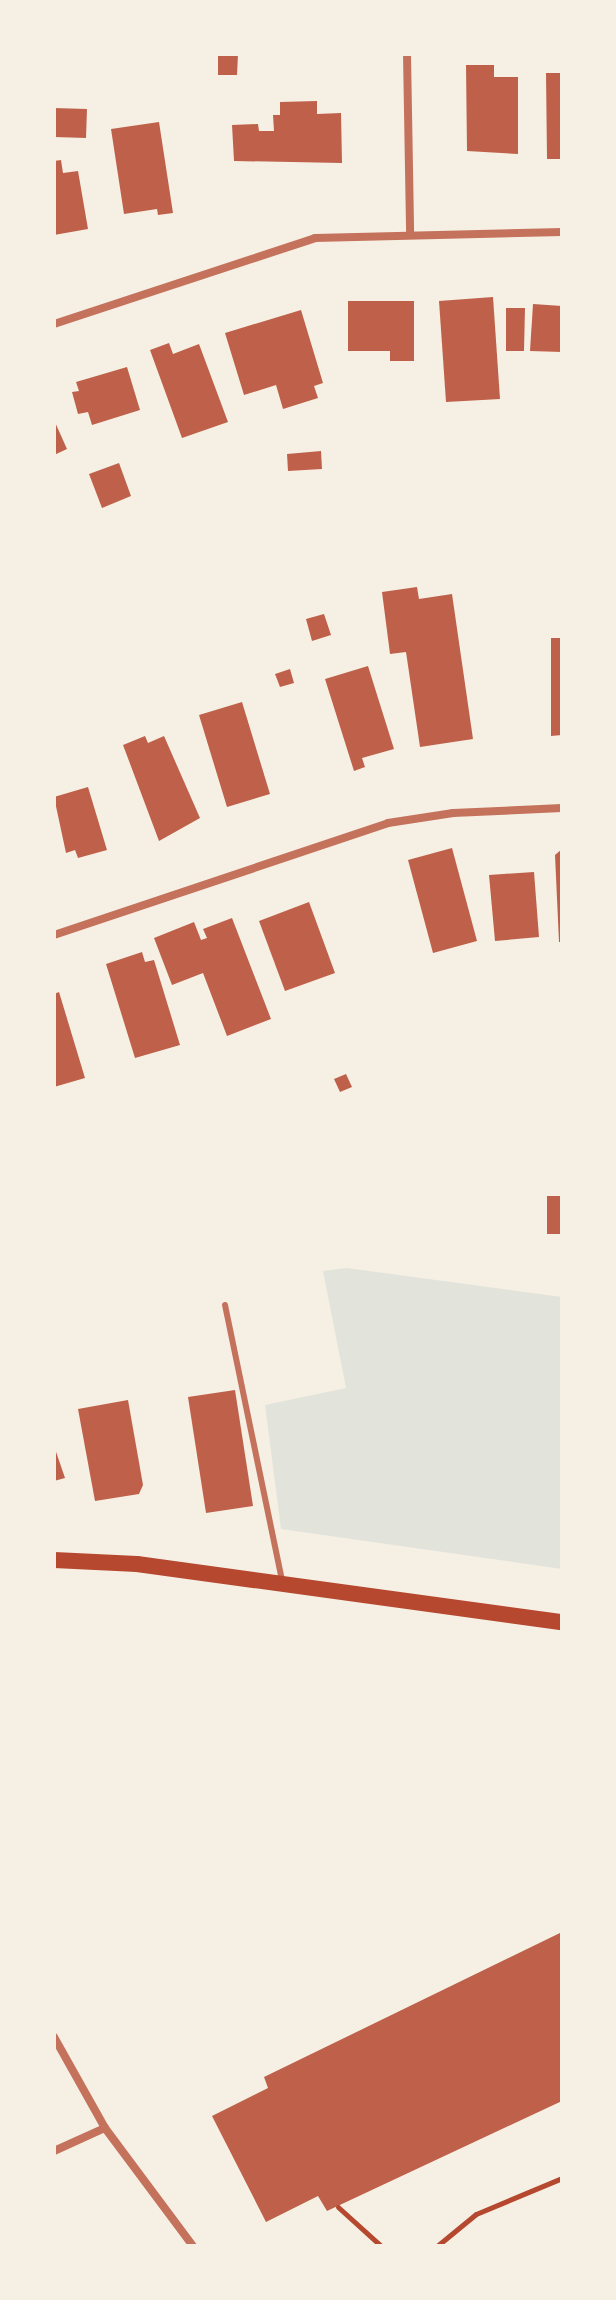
<!DOCTYPE html>
<style>
body{margin:0}
#map{position:relative;width:616px;height:2300px;overflow:hidden;background:#f6efe4;font-family:"Zilla Slab",serif}
div>[style]{position:absolute}
.green>*{inset:0;background:#e2e4dc}
.building>*{inset:0;background:#bf614a}
.path>*{height:5px;margin:-2.5px;padding:0 2.5px;transform-origin:2.5px;border-radius:2.5px;background:#b5482f}
.service>*{height:6px;margin:-3px;padding:0 3px;transform-origin:3px;border-radius:3px;background:#c5725c}
.minor>*{height:8px;margin:-4px;padding:0 4px;transform-origin:4px;border-radius:4px;background:#c5725c}
.secondary>*{height:16px;margin:-8px;padding:0 8px;transform-origin:8px;border-radius:8px;background:#b5482f}
span{translate:-50% -50%;white-space:nowrap;text-align:center;line-height:1.15;-webkit-text-stroke:8px #f6efe4;paint-order:stroke}
.frame{position:absolute;inset:0;border:56px solid #f6efe4;pointer-events:none}
</style>
<div id="map">
<div class="green">
<i style="clip-path:polygon(347px 1268px,562px 1297px,562px 1569px,281px 1529px,265px 1405px,346px 1388px,323px 1271px)"></i>
</div>
<div class="building">
<i style="clip-path:polygon(218px 54px,238px 54px,237px 75px,218px 75px)"></i>
<i style="clip-path:polygon(466px 65px,494px 65px,494px 77px,518px 77px,518px 154px,467px 151px)"></i>
<i style="clip-path:polygon(546px 73px,562px 73px,562px 159px,547px 159px)"></i>
<i style="clip-path:polygon(317px 101px,317px 114px,341px 113px,342px 163px,234px 161px,232px 125px,258px 124px,259px 131px,274px 131px,273px 115px,280px 115px,280px 102px)"></i>
<i style="clip-path:polygon(54px 108px,87px 109px,86px 138px,54px 137px)"></i>
<i style="clip-path:polygon(159px 122px,173px 213px,158px 215px,157px 209px,124px 214px,111px 129px)"></i>
<i style="clip-path:polygon(61px 160px,63px 173px,78px 171px,88px 229px,54px 235px,54px 161px)"></i>
<i style="clip-path:polygon(493px 297px,500px 399px,446px 402px,439px 301px)"></i>
<i style="clip-path:polygon(348px 301px,414px 301px,414px 361px,390px 361px,390px 351px,348px 351px)"></i>
<i style="clip-path:polygon(533px 304px,562px 306px,562px 352px,530px 351px)"></i>
<i style="clip-path:polygon(506px 308px,525px 308px,524px 351px,506px 351px)"></i>
<i style="clip-path:polygon(301px 310px,323px 383px,314px 386px,318px 398px,283px 409px,276px 385px,244px 395px,225px 333px)"></i>
<i style="clip-path:polygon(169px 343px,173px 354px,199px 344px,228px 422px,182px 438px,150px 350px)"></i>
<i style="clip-path:polygon(127px 367px,140px 410px,92px 425px,88px 412px,78px 414px,72px 392px,79px 391px,76px 382px)"></i>
<i style="clip-path:polygon(54px 420px,67px 449px,54px 455px)"></i>
<i style="clip-path:polygon(321px 451px,322px 469px,288px 471px,287px 454px)"></i>
<i style="clip-path:polygon(119px 463px,131px 496px,102px 508px,89px 474px)"></i>
<i style="clip-path:polygon(417px 587px,419px 599px,452px 594px,473px 739px,420px 747px,406px 652px,390px 654px,382px 592px)"></i>
<i style="clip-path:polygon(324px 614px,331px 635px,312px 641px,306px 619px)"></i>
<i style="clip-path:polygon(551px 638px,562px 638px,562px 735px,551px 736px)"></i>
<i style="clip-path:polygon(368px 666px,394px 749px,362px 758px,365px 767px,354px 771px,325px 679px)"></i>
<i style="clip-path:polygon(290px 669px,294px 683px,280px 687px,275px 674px)"></i>
<i style="clip-path:polygon(242px 702px,270px 794px,227px 807px,199px 715px)"></i>
<i style="clip-path:polygon(145px 736px,148px 743px,164px 736px,200px 818px,159px 841px,123px 745px)"></i>
<i style="clip-path:polygon(88px 787px,107px 850px,78px 858px,75px 850px,66px 853px,54px 797px)"></i>
<i style="clip-path:polygon(452px 848px,477px 941px,433px 953px,408px 860px)"></i>
<i style="clip-path:polygon(562px 849px,562px 942px,559px 942px,555px 855px)"></i>
<i style="clip-path:polygon(534px 872px,539px 937px,495px 941px,489px 875px)"></i>
<i style="clip-path:polygon(309px 902px,335px 973px,285px 991px,259px 921px)"></i>
<i style="clip-path:polygon(232px 918px,271px 1019px,227px 1036px,203px 973px,172px 985px,154px 938px,194px 922px,201px 940px,207px 938px,203px 929px)"></i>
<i style="clip-path:polygon(142px 952px,145px 962px,154px 960px,180px 1045px,135px 1058px,106px 964px)"></i>
<i style="clip-path:polygon(59px 992px,85px 1078px,54px 1087px,54px 994px)"></i>
<i style="clip-path:polygon(346px 1074px,352px 1087px,340px 1092px,334px 1079px)"></i>
<i style="clip-path:polygon(547px 1196px,562px 1196px,562px 1234px,547px 1234px)"></i>
<i style="clip-path:polygon(235px 1390px,253px 1506px,206px 1513px,188px 1397px)"></i>
<i style="clip-path:polygon(128px 1400px,143px 1485px,139px 1494px,95px 1501px,78px 1409px)"></i>
<i style="clip-path:polygon(54px 1446px,65px 1478px,54px 1481px)"></i>
<i style="clip-path:polygon(562px 1932px,562px 2101px,327px 2211px,318px 2196px,266px 2222px,212px 2116px,268px 2088px,264px 2077px)"></i>
</div>
<div class="path">
<i style="left:338px;top:2207px;width:58px;rotate:42.2deg"></i>
<i style="left:437px;top:2246px;width:50px;rotate:-39.4deg"></i>
<i style="left:476px;top:2214px;width:93px;rotate:-22.7deg"></i>
</div>
<div class="service">
<i style="left:225px;top:1305px;width:282px;rotate:78.3deg"></i>
</div>
<div class="minor">
<i style="left:407px;top:54px;width:179px;rotate:89deg"></i>
<i style="left:54px;top:324px;width:275px;rotate:-18.2deg"></i>
<i style="left:315px;top:238px;width:247px;rotate:-1.4deg"></i>
<i style="left:54px;top:935px;width:352px;rotate:-18.5deg"></i>
<i style="left:388px;top:823px;width:66px;rotate:-8.7deg"></i>
<i style="left:453px;top:813px;width:109px;rotate:-2.6deg"></i>
<i style="left:54px;top:2037px;width:104px;rotate:60.7deg"></i>
<i style="left:105px;top:2128px;width:147px;rotate:53.3deg"></i>
<i style="left:54px;top:2151px;width:56px;rotate:-24.3deg"></i>
</div>
<div class="secondary">
<i style="left:54px;top:1560px;width:83px;rotate:2.8deg"></i>
<i style="left:137px;top:1564px;width:429px;rotate:7.8deg"></i>
</div>
<div class="frame"></div>
</div>
